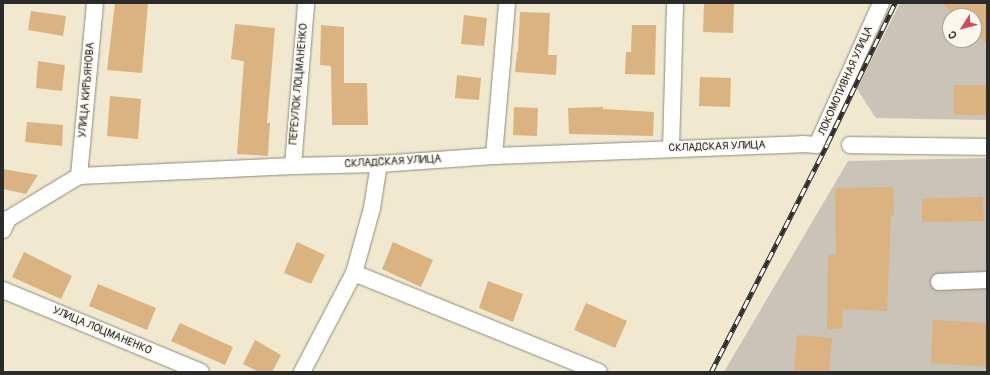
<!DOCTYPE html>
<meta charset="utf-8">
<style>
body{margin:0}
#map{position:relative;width:990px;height:375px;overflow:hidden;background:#f1e9cf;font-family:Pangolin,sans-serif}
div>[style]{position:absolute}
.industrial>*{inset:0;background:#c9c3b8}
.building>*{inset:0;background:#dab380}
.roads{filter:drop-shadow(0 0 1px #8e8a7d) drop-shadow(0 0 1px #8e8a7d)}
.minor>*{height:16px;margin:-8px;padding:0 8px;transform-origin:8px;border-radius:8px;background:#fff}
.rail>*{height:4.5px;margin-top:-2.25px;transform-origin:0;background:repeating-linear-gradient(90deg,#fbf7ec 0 9px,#2b2b2b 0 18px);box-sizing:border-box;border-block:1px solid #2b2b2b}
span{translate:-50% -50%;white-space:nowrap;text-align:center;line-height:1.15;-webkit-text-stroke:3px #fbf7ec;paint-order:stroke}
.street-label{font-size:11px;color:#2b2b2b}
.frame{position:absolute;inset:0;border:4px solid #2b2b2b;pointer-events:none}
.north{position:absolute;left:942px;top:8px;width:40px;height:40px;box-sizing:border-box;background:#fbf7ec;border:1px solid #a8a59f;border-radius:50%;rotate:234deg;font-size:11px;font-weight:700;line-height:16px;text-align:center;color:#2b2b2b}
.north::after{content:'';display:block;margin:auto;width:14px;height:18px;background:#d1495b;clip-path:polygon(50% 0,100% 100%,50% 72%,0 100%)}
</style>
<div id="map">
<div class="industrial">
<i style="clip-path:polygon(evenodd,900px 3px,987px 3px,987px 120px,876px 118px,857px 89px,900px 3px,950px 16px,974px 16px,974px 40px,950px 40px,950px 16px)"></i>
<i style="clip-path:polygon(987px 158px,987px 372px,724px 372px,848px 161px)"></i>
</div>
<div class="building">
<i style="clip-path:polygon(115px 3px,148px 3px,142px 73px,107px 70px)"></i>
<i style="clip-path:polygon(704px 3px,734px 4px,733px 33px,703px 32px)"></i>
<i style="clip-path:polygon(942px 3px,987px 3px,987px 44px,974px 32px,974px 16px,956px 16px)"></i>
<i style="clip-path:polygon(31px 11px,66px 16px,63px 36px,28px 30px)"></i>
<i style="clip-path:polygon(520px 12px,550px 13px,548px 55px,557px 55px,556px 75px,515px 72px,517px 52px,518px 52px)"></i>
<i style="clip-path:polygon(464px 15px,487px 18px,484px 46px,461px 44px)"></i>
<i style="clip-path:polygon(235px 24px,275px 28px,267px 123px,270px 123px,268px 156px,237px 154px,244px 61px,231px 59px)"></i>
<i style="clip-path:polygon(321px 25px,344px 27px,344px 83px,367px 83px,368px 125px,332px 125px,331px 66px,320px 65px)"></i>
<i style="clip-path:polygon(632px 25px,656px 25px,655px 75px,625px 74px,626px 52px,631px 52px)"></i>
<i style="clip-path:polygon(38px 61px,65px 65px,62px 91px,36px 88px)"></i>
<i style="clip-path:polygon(457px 75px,481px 78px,479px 100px,455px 98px)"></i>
<i style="clip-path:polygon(700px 77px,731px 78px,730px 107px,699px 106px)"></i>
<i style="clip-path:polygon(953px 85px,987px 85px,987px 115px,954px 115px)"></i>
<i style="clip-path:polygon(110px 96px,141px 99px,138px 139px,107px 136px)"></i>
<i style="clip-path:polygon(514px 107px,538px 108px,537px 136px,513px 135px)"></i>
<i style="clip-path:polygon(603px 107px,603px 109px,654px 112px,653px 136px,569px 134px,568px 108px)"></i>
<i style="clip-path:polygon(27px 122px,63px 125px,62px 146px,25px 142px)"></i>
<i style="clip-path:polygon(3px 169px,38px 175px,26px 194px,3px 189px)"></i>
<i style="clip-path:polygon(893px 187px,894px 216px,891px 216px,887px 311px,843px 309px,842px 329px,827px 329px,828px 255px,836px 255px,835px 188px)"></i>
<i style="clip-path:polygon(983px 197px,984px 221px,922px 222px,922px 199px)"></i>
<i style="clip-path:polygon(297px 242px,325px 255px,311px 284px,284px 273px)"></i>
<i style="clip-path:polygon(393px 242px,433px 260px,421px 287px,382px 269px)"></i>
<i style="clip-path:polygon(24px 252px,72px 276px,61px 299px,12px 277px)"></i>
<i style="clip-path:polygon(488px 281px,523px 294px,513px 322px,479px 308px)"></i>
<i style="clip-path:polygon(98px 284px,156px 308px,147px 330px,89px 306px)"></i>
<i style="clip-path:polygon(586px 303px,627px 321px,615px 348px,574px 330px)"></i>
<i style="clip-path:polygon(933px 320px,987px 323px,987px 367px,931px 363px)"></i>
<i style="clip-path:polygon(180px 323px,233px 347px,225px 365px,171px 341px)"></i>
<i style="clip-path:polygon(797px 335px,832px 338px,829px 372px,794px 370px)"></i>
<i style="clip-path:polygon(255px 340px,281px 355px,272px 372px,259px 372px,243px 364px)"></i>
</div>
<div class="roads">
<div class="minor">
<i style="left:850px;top:145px;width:137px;rotate:0.8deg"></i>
<i style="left:671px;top:149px;width:146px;rotate:-88.4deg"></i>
<i style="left:494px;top:156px;width:154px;rotate:-85.1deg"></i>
<i style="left:293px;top:166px;width:164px;rotate:-85.4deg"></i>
<i style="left:79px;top:176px;width:174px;rotate:-84.7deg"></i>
<i style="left:3px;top:230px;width:12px;rotate:-66deg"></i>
<i style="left:8px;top:219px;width:83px;rotate:-31.2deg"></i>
<i style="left:79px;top:176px;width:214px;rotate:-2.7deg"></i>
<i style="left:293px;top:166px;width:86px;rotate:-1.3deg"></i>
<i style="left:379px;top:164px;width:115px;rotate:-4deg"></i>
<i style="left:494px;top:156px;width:308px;rotate:-2.2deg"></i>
<i style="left:802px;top:144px;width:15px;rotate:4deg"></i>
<i style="left:817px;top:145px;width:156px;rotate:-65.7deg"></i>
<i style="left:354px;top:273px;width:264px;rotate:22deg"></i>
<i style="left:939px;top:282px;width:48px;rotate:-2.4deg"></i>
<i style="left:3px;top:290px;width:214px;rotate:22.5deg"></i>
<i style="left:302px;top:372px;width:112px;rotate:-62.3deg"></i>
<i style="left:354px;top:273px;width:67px;rotate:-74.5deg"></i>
<i style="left:372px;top:208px;width:45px;rotate:-81deg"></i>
</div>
</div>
<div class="rail">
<i style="left:711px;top:372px;width:256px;rotate:-63deg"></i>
<i style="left:827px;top:144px;width:157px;rotate:-64.3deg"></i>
</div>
<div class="street-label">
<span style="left:846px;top:81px;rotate:-66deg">ЛОКОМОТИВНАЯ УЛИЦА</span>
<span style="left:299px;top:84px;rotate:-85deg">ПЕРЕУЛОК ЛОЦМАНЕНКО</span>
<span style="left:87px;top:90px;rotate:-85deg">УЛИЦА КИРЬЯНОВА</span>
<span style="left:717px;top:147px;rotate:-2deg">СКЛАДСКАЯ УЛИЦА</span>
<span style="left:393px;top:162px;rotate:-3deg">СКЛАДСКАЯ УЛИЦА</span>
<span style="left:102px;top:331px;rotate:23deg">УЛИЦА ЛОЦМАНЕНКО</span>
</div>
<div class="frame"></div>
<div class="north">С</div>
</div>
